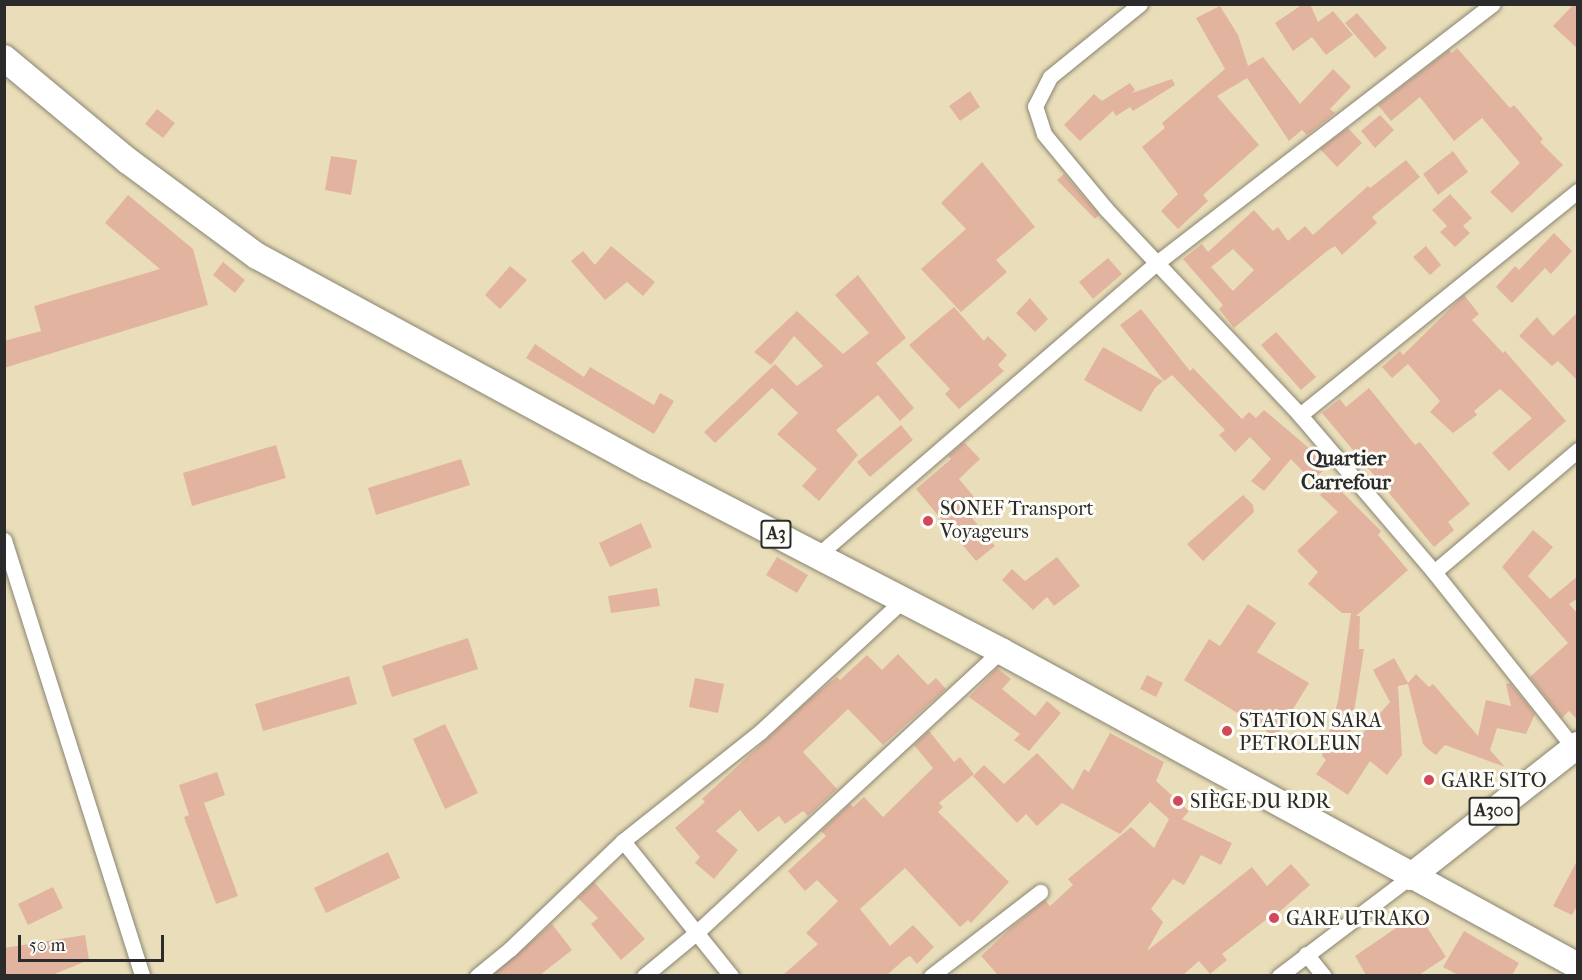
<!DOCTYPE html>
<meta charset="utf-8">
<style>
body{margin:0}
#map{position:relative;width:1582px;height:980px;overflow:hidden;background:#e9deb9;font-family:"IM FELL French Canon",serif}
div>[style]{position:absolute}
.building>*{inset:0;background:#e2b49f}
.roads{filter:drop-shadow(0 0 2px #8a8472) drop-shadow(0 0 2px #8a8472)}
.minor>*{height:15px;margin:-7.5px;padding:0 7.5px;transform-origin:7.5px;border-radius:7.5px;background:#fff}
.trunk>*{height:26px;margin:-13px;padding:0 13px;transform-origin:13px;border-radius:13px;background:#fff}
.dots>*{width:16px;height:16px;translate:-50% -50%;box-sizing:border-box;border:3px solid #fdfcf7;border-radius:50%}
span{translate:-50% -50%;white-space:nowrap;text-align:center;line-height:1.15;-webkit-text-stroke:6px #fdfcf7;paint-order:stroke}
.shield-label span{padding:2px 4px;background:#fdfcf7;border:2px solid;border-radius:4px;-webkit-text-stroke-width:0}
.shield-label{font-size:18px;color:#2b2b2b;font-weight:700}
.poi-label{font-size:20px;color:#2b2b2b}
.left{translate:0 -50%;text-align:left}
.neighbourhood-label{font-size:21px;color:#2b2b2b;font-weight:700}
.frame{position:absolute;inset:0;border:6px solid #2b2b2b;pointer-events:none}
.scale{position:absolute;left:18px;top:935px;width:146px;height:27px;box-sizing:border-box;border:3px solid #2b2b2b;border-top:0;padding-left:8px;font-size:18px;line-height:21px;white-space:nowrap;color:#2b2b2b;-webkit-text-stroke:4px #fdfcf7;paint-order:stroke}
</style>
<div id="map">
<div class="building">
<i style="clip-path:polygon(1303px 4px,1310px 4px,1318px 22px,1333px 11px,1353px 35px,1326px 55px,1312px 37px,1293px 51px,1275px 23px)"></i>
<i style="clip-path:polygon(1574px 4px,1578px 4px,1578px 49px,1553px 26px)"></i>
<i style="clip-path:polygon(1220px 6px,1238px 35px,1248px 66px,1263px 57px,1300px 104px,1333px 69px,1351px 87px,1330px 109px,1335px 113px,1307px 135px,1302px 130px,1289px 141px,1247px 78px,1217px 96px,1259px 145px,1203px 195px,1208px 201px,1178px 229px,1161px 211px,1178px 194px,1142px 147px,1165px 128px,1162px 123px,1225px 69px,1196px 18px)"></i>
<i style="clip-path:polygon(1357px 13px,1387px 48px,1375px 58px,1345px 23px)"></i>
<i style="clip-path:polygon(1457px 48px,1510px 108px,1514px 105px,1543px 139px,1540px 142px,1563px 165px,1512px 213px,1490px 192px,1520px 163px,1482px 118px,1454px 141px,1420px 97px,1391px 121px,1378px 105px,1449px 50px,1452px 53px)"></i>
<i style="clip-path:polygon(1172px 79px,1175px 85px,1133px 111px,1130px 107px,1116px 116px,1113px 111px,1080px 141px,1064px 125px,1094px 94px,1102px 101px,1130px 83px,1135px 90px,1132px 93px)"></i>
<i style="clip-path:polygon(970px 91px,980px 107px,960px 121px,949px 106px)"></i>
<i style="clip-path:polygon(157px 109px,175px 123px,163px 138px,145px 124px)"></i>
<i style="clip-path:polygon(1380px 115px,1394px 130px,1375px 148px,1361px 131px)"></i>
<i style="clip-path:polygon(1348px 128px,1362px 143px,1337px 167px,1320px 149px)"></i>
<i style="clip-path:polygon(1453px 151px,1468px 172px,1438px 195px,1423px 174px)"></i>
<i style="clip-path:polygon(331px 156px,357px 160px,351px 195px,325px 190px)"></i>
<i style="clip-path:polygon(evenodd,1406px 160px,1420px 177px,1372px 217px,1377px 223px,1342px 255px,1335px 246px,1327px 251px,1234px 328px,1219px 309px,1223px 305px,1183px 259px,1202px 244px,1208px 252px,1254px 210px,1273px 231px,1278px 227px,1288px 241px,1305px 226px,1313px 235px,1368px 186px,1370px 188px,1406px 160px,1233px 249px,1254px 270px,1233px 291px,1211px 267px,1233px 249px)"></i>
<i style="clip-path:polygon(982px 162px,1035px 227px,996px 260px,1007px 272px,961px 312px,921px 269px,966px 229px,941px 203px)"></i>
<i style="clip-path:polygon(1064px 174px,1099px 215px,1095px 219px,1057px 180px)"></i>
<i style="clip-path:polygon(1450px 194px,1472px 218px,1463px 226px,1470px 233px,1455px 247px,1440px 232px,1447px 226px,1432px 210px)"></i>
<i style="clip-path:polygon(128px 195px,193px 249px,208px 305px,4px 368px,4px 341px,41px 331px,34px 306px,160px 269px,105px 223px)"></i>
<i style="clip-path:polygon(1554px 233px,1572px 251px,1551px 274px,1545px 268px,1512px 303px,1496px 287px,1515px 266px,1519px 270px)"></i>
<i style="clip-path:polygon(611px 246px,655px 282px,643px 296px,627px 282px,605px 300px,571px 261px,583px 251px,595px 265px)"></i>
<i style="clip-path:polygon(1426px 246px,1441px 265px,1430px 275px,1413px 257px)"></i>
<i style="clip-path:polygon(1108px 258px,1122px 274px,1093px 299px,1079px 282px)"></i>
<i style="clip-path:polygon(223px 262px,245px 280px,235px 293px,213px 275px)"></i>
<i style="clip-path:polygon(510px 266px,527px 280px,500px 309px,485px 295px)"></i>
<i style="clip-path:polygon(858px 275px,906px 338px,876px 363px,914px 408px,900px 421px,878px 395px,836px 430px,858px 455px,819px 501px,802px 486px,817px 469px,777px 434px,798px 413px,772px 388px,715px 443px,704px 432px,775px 364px,797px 386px,823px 366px,794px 336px,771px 365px,754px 352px,797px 311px,843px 354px,869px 333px,835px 295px)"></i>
<i style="clip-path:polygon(1464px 295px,1479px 314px,1472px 320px,1503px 353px,1505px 351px,1566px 421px,1509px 471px,1492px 453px,1532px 418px,1500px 389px,1474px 411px,1477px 415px,1453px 433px,1430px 412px,1440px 401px,1408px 364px,1392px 378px,1382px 367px,1400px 351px,1403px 355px)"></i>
<i style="clip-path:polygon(1030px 298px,1048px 319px,1035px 332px,1016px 313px)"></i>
<i style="clip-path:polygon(954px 307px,984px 341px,988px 336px,1007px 355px,998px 365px,1004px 371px,959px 409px,945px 394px,950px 389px,909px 345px)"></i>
<i style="clip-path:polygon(1141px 309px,1190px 371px,1193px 368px,1242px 419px,1249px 412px,1256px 418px,1264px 410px,1329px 465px,1312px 481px,1291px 459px,1264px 491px,1251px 481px,1271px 459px,1250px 437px,1235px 452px,1219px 435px,1225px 430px,1172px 375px,1164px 381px,1120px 325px)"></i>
<i style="clip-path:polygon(1578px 312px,1578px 381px,1558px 361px,1552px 366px,1519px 336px,1537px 317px,1553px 336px)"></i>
<i style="clip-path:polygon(1276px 332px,1316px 377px,1301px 390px,1261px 345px)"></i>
<i style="clip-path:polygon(535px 344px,584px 377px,590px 367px,654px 405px,660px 393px,674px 401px,654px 434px,526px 358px)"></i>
<i style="clip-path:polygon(1103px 347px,1163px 381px,1155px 388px,1141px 412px,1084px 380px)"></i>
<i style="clip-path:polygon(1369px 388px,1415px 445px,1420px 442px,1470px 504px,1448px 522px,1454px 530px,1434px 547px,1322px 413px,1340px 399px,1346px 407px)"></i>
<i style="clip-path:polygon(901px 425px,913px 440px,870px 477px,857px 462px)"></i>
<i style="clip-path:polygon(964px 442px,980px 459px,959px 479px,980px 504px,969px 514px,995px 546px,976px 561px,916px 489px,951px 459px,948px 456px)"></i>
<i style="clip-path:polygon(276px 445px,286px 478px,192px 506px,183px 473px)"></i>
<i style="clip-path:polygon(461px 459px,470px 485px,376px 515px,368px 488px)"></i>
<i style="clip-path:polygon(1332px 482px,1381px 531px,1378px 535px,1408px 570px,1356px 616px,1360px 616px,1359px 649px,1364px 649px,1348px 750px,1390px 702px,1373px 670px,1394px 658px,1408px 683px,1416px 674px,1429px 687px,1433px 684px,1478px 736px,1486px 700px,1511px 706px,1506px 684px,1510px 683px,1535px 714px,1526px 734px,1497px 728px,1490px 750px,1505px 767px,1445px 745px,1436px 755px,1429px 750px,1423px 744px,1408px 684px,1398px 686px,1402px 755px,1387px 775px,1370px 761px,1348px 795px,1316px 774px,1326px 760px,1322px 756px,1338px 701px,1351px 613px,1342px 613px,1308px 584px,1318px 572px,1297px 551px,1338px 512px,1320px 495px)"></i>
<i style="clip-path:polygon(1243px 495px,1253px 505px,1254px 512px,1203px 561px,1187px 544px)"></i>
<i style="clip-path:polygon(641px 523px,652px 547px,610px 567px,599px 543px)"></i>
<i style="clip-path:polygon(1533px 530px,1553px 547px,1528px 576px,1550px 599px,1578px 576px,1578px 598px,1569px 604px,1578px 614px,1578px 720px,1569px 711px,1562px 718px,1530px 677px,1568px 643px,1502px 567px)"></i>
<i style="clip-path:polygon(777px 557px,808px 575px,797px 593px,766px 575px)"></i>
<i style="clip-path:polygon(1057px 557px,1080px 586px,1054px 606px,1047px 597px,1033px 610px,1002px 580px,1012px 569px,1025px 581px)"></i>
<i style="clip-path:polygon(657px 588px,660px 606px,611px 613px,608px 596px)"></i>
<i style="clip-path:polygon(1248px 604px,1276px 623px,1257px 652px,1309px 683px,1276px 737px,1184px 680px,1209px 639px,1220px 646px)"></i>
<i style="clip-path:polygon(468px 638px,478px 669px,392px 697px,382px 666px)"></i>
<i style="clip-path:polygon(898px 654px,928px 685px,936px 678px,946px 689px,883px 745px,848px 709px,803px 752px,837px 789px,808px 816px,803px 811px,785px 824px,779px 816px,758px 832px,740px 810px,716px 831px,738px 850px,714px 879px,695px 863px,700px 857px,675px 828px,705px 802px,702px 799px,811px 698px,837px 677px,840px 680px,867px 655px,882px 670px)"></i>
<i style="clip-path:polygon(997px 668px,1011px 679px,1002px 689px,1035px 716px,1047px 701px,1061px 713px,1029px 751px,1014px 740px,1020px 734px,969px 697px)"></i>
<i style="clip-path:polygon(1147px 675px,1163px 683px,1156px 697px,1140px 689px)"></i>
<i style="clip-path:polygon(349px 676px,357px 704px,263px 731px,255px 704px)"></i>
<i style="clip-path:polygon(695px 678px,724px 684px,718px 713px,689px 707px)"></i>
<i style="clip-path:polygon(445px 724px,478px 793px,445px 809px,413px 739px)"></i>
<i style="clip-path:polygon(929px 731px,954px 762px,960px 757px,974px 774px,939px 803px,943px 807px,938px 812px,1009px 882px,971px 923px,968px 920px,960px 927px,905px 868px,860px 909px,890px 946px,913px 925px,934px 947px,917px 964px,910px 956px,906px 958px,887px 975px,783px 975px,818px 944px,806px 933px,838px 901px,817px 880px,805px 891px,788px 871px,826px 836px,821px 831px,850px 804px,853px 807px,864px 797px,883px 817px,933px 768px,914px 745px)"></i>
<i style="clip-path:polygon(1110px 733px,1164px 762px,1156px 781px,1189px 811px,1182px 819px,1232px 843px,1221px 865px,1201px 855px,1184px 885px,1173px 879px,1151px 909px,1163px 922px,1147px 951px,1252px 867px,1267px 886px,1291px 864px,1310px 885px,1269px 921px,1267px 919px,1222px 954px,1227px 960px,1210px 974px,1199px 961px,1183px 975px,998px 975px,981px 956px,1011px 928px,1045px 900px,1050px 906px,1073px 885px,1068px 879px,1131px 827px,1154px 848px,1169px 819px,1150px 802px,1120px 834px,1062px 803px,1037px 826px,1026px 814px,1017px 823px,973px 776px,984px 765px,1004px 784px,1037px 753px,1073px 790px,1084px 769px,1089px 772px)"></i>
<i style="clip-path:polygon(217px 772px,225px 795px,204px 803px,238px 896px,216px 904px,184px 817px,189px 815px,179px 785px)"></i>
<i style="clip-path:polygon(388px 852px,400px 878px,326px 913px,314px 888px)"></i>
<i style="clip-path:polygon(1578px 859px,1578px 904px,1572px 915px,1553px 906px)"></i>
<i style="clip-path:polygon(594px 882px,645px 939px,621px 960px,591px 924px,598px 918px,578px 898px)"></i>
<i style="clip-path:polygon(53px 887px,63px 908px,28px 925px,18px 904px)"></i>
<i style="clip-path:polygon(1418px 913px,1446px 957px,1419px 975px,1366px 975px,1355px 956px)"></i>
<i style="clip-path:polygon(552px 924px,572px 950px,540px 975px,493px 975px)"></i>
<i style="clip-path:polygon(1464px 931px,1519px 963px,1512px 975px,1458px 975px,1443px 967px)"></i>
<i style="clip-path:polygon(85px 935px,89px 960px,52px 975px,4px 975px,4px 948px)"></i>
</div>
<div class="roads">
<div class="minor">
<i style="left:1140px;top:4px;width:116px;rotate:141deg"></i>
<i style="left:1050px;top:77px;width:33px;rotate:117deg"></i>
<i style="left:1035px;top:106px;width:29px;rotate:72deg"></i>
<i style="left:1044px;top:134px;width:97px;rotate:50.4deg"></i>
<i style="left:1106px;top:209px;width:283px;rotate:46.7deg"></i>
<i style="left:1300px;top:415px;width:206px;rotate:49.5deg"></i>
<i style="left:1434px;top:572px;width:225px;rotate:51.5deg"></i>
<i style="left:1300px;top:415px;width:357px;rotate:-38.9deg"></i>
<i style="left:4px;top:540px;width:457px;rotate:72.4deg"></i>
<i style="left:818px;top:555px;width:450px;rotate:-40.8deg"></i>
<i style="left:1159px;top:261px;width:421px;rotate:-37.6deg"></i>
<i style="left:1434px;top:572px;width:189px;rotate:-40.3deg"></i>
<i style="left:623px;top:841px;width:173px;rotate:51.3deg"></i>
<i style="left:1306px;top:954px;width:28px;rotate:51deg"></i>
<i style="left:477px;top:976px;width:43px;rotate:-39.3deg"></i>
<i style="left:510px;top:949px;width:156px;rotate:-43.7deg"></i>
<i style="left:623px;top:841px;width:175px;rotate:-38.5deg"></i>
<i style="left:760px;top:732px;width:195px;rotate:-42.7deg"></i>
<i style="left:644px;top:976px;width:67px;rotate:-39.6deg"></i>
<i style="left:696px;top:933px;width:415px;rotate:-42.8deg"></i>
<i style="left:931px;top:976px;width:138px;rotate:-37.6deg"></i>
<i style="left:1279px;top:976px;width:164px;rotate:-37.1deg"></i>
</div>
<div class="trunk">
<i style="left:4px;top:58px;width:161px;rotate:39.7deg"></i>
<i style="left:128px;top:161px;width:160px;rotate:36.4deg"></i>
<i style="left:257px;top:256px;width:445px;rotate:28.5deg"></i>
<i style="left:648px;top:468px;width:398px;rotate:27.4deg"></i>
<i style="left:1001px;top:651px;width:657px;rotate:28.63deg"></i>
<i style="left:1410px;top:877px;width:214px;rotate:-38.2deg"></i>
</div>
</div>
<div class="dots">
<i style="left:928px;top:521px;background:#d1495b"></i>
<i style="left:1227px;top:731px;background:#d1495b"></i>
<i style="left:1429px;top:780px;background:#d1495b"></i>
<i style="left:1178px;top:801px;background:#d1495b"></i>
<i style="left:1274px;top:918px;background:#d1495b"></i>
</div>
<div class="shield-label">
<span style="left:776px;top:534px">A3</span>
<span style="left:1494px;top:811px">A300</span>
</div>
<div class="poi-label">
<span class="left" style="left:940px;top:520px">SONEF Transport<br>Voyageurs</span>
<span class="left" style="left:1239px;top:732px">STATION SARA<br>PETROLEUN</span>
<span class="left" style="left:1441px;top:780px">GARE SITO</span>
<span class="left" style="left:1190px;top:801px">SIÈGE DU RDR</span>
<span class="left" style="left:1286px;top:918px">GARE UTRAKO</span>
</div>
<div class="neighbourhood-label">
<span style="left:1346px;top:470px">Quartier<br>Carrefour</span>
</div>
<div class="frame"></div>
<div class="scale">50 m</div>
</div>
